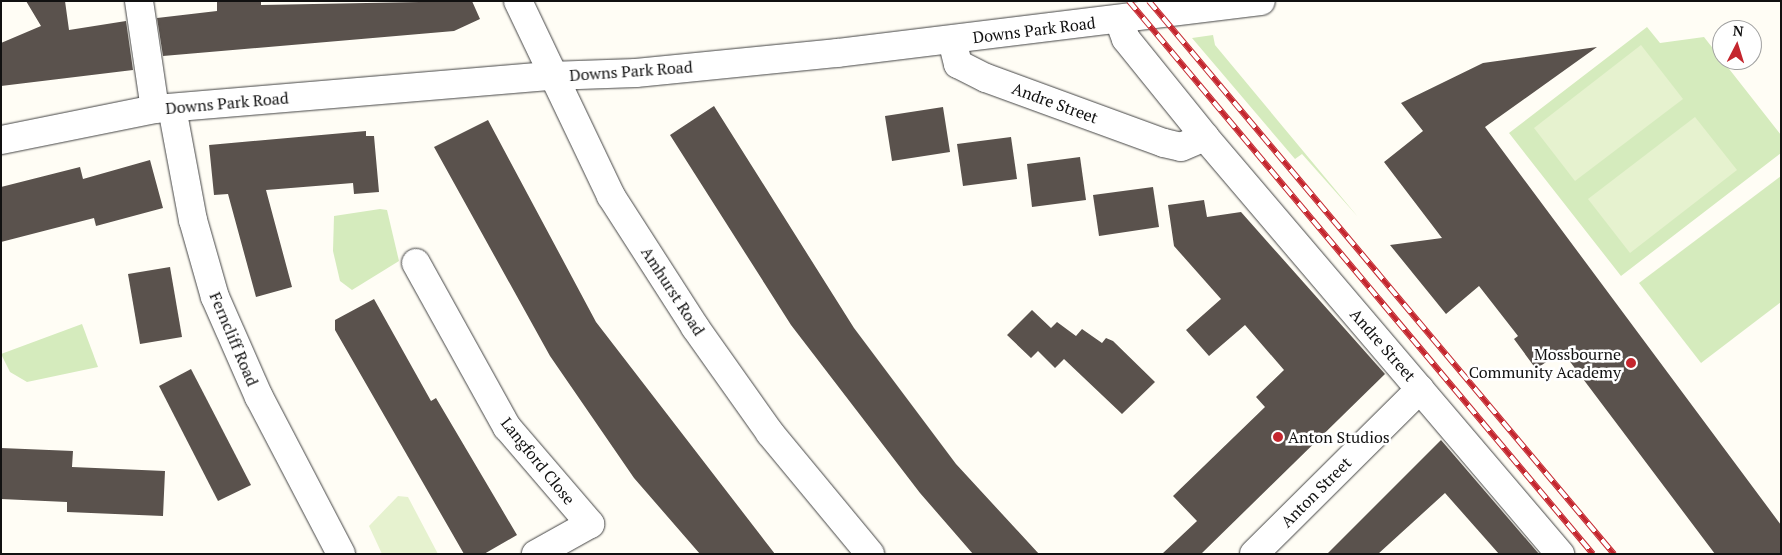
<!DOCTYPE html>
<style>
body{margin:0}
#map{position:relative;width:1782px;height:555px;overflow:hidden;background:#fffdf5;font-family:"PT Serif",serif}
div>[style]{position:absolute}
.green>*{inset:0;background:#d5ebbd}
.pitch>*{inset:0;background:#e6f2cf}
.building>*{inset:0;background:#5a524d}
.roads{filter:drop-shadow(0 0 1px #444) drop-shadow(0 0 1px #444)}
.minor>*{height:28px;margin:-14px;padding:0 14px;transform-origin:14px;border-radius:14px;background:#fff}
.tertiary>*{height:28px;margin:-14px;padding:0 14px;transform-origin:14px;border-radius:14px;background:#fff}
.rail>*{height:5.5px;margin-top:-2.75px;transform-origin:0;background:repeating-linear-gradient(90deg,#fff 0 11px,#c4262e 0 22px);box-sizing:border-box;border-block:1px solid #c4262e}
.dots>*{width:14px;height:14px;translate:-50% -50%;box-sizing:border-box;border:2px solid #fff;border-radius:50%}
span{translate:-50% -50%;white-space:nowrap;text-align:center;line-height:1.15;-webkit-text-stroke:5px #fff;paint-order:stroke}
.street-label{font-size:16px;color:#111}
.poi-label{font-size:16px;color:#111}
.right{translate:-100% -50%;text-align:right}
.left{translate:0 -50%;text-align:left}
.frame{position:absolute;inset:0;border:2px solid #111;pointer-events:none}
.north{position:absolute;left:1712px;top:20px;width:50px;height:50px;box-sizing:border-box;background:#fff;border:1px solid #a0a0a0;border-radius:50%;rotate:5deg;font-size:14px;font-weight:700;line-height:20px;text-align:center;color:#111}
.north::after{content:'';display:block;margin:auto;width:18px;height:22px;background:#c4262e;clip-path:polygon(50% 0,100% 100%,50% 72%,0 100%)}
</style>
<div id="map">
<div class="green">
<i style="clip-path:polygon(1647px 27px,1660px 43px,1704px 37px,1781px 135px,1781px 153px,1621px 276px,1509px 133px)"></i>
<i style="clip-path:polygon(1213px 35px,1215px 45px,1358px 217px,1302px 154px,1295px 159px,1192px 38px)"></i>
<i style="clip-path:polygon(1781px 176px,1781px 302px,1701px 363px,1639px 283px)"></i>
<i style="clip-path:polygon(380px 209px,387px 210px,399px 261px,352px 290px,340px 281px,333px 251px,334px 216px)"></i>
<i style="clip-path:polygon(82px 324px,98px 367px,27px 382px,10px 372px,1px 354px)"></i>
</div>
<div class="pitch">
<i style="clip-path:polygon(1641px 45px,1683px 99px,1575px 181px,1534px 128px)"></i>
<i style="clip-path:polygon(1695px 117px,1737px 170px,1630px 253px,1588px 199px)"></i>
<i style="clip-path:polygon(398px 496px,408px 497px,438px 554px,382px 554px,369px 526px)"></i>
</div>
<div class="building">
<i style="clip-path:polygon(26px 1px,65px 1px,69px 30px,126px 21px,133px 70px,1px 86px,1px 43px,41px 26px)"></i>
<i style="clip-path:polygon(217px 1px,261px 1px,261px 5px,472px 1px,480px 19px,454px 31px,163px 56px,157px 18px,217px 11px)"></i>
<i style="clip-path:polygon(1597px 47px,1485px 127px,1781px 525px,1781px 554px,1715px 554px,1562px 351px,1536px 369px,1514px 339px,1518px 336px,1479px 286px,1446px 314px,1390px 245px,1442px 238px,1384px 162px,1423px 131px,1401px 103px,1483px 63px)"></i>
<i style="clip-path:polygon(714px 106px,854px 328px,956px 464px,1039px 554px,973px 554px,920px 493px,791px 325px,670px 135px)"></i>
<i style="clip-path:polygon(943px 107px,950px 152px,892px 161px,885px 116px)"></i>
<i style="clip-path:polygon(488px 120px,596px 322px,775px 554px,700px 554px,634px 478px,550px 356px,434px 147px)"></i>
<i style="clip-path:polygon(366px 131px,366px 136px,374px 136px,379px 192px,354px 194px,353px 183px,266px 190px,292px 287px,256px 297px,228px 194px,214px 195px,209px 145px)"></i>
<i style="clip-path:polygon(1011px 137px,1017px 179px,963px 186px,957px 144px)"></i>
<i style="clip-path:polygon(1080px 157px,1086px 200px,1032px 207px,1027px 164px)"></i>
<i style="clip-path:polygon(150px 160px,163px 208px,96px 226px,94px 218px,1px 242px,1px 187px,80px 167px,83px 179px)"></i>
<i style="clip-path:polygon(1153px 187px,1159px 227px,1099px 236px,1093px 195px)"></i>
<i style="clip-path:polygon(1204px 200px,1207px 217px,1241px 212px,1385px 374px,1201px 554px,1162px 554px,1197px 521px,1173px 496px,1265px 407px,1256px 397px,1284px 370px,1245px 325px,1209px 356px,1186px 330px,1221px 299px,1174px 246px,1168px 205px)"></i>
<i style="clip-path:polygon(170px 267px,182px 337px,140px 344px,128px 274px)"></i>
<i style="clip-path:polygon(374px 299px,431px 401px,436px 398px,517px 535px,484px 554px,464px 554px,335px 330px,335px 320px)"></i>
<i style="clip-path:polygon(1032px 310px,1051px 328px,1057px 322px,1076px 336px,1082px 329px,1102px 343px,1106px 338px,1113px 341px,1155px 382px,1122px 414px,1064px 359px,1055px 368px,1038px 351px,1031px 358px,1007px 335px)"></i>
<i style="clip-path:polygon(191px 369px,251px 485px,218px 501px,159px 386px)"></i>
<i style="clip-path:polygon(1441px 440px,1539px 554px,1499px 554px,1445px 493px,1378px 554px,1327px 554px)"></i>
<i style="clip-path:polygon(1px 448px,73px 451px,72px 467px,165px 471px,163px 516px,67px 512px,67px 502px,1px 499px)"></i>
</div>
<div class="roads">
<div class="minor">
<i style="left:139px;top:1px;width:109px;rotate:81.6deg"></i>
<i style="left:1119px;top:20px;width:20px;rotate:70deg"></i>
<i style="left:1126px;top:39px;width:126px;rotate:51.1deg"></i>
<i style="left:1205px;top:137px;width:548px;rotate:49.59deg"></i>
<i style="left:952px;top:40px;width:25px;rotate:76deg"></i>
<i style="left:958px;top:64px;width:31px;rotate:27deg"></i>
<i style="left:986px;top:78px;width:189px;rotate:20.1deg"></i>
<i style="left:1164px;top:143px;width:17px;rotate:13deg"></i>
<i style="left:1181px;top:147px;width:26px;rotate:-23deg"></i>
<i style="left:550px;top:76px;width:86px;rotate:-2deg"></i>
<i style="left:636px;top:73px;width:203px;rotate:-5.7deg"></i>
<i style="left:838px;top:53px;width:426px;rotate:-7deg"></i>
<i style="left:172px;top:108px;width:114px;rotate:79.4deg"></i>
<i style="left:193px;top:220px;width:80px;rotate:74.1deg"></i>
<i style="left:215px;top:297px;width:109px;rotate:66.3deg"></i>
<i style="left:259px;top:397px;width:177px;rotate:62.4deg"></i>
<i style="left:416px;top:263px;width:188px;rotate:61deg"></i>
<i style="left:507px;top:427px;width:128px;rotate:49.4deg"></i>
<i style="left:590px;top:524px;width:62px;rotate:150.9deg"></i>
<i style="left:1254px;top:554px;width:234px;rotate:-44.8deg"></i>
</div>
<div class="tertiary">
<i style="left:518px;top:1px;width:216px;rotate:64.5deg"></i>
<i style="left:611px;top:196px;width:156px;rotate:57.3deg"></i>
<i style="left:695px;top:327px;width:130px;rotate:54.7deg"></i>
<i style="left:770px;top:433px;width:157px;rotate:50.4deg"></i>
<i style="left:1px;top:140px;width:157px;rotate:-11.4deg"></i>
<i style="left:155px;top:109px;width:396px;rotate:-4.8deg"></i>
</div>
</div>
<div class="rail">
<i style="left:1129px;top:1px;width:722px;rotate:50deg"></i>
<i style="left:1149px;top:1px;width:723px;rotate:49.94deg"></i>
</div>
<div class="dots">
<i style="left:1631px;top:363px;background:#c4262e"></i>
<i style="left:1278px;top:437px;background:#c4262e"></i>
</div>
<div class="street-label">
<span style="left:1034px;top:30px;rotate:-7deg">Downs Park Road</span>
<span style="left:631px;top:71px;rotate:-4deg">Downs Park Road</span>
<span style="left:227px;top:103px;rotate:-5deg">Downs Park Road</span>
<span style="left:1055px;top:103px;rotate:20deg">Andre Street</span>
<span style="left:673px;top:291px;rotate:57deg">Amhurst Road</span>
<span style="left:234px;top:339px;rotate:67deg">Ferncliff Road</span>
<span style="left:1383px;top:345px;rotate:49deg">Andre Street</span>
<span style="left:538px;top:461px;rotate:51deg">Langford Close</span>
<span style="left:1316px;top:492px;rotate:-45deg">Anton Street</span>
</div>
<div class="poi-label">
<span class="right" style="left:1621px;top:363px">Mossbourne<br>Community Academy</span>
<span class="left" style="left:1288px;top:437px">Anton Studios</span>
</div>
<div class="frame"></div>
<div class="north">N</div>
</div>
